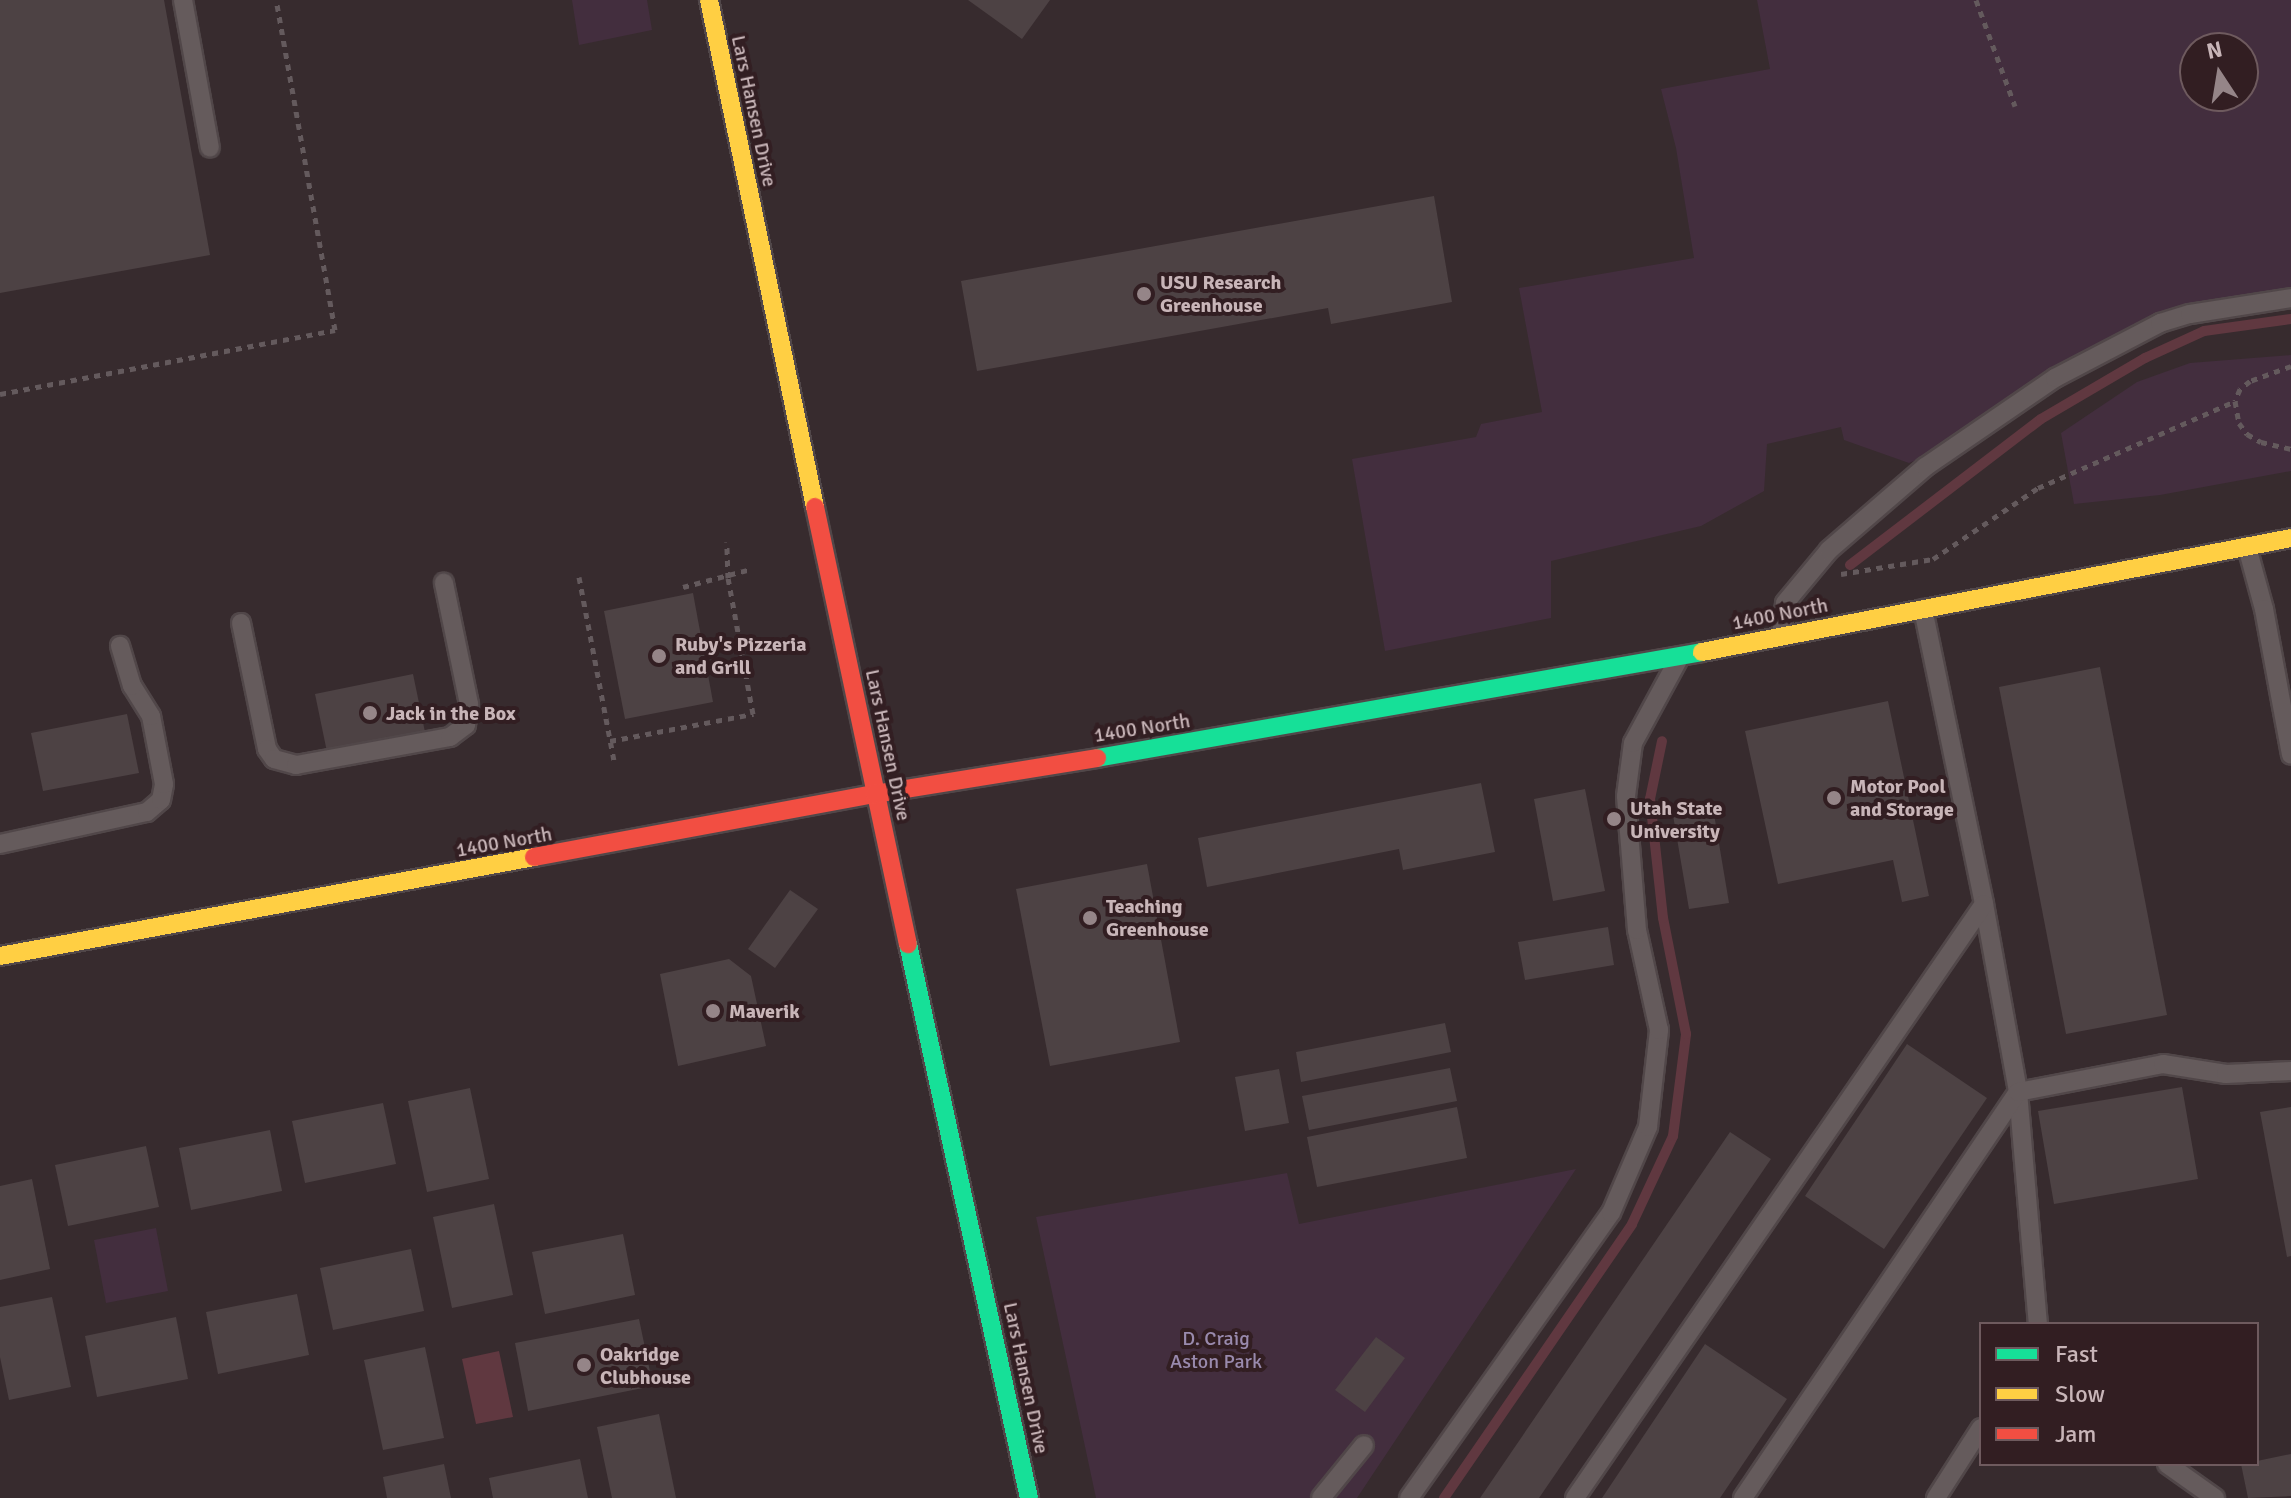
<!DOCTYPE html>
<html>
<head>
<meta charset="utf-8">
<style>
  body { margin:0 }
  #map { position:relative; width:2291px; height:1498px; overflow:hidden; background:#372b2e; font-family:Signika,sans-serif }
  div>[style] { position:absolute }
  .green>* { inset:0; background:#432e3e }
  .water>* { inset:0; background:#603840 }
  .stream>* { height:10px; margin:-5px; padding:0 5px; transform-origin:5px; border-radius:5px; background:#603840 }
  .building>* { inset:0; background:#4d4244 }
  .path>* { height:5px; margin-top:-2.5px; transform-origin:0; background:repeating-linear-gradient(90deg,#645a5d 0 6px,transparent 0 12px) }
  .roads { filter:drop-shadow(2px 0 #514749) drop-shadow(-2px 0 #514749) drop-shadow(0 2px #514749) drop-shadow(0 -2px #514749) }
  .lane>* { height:18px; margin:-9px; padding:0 9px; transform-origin:9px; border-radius:9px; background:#655b5c }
  .fast>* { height:18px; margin:-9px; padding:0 9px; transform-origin:9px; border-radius:9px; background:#16e098 }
  .slow>* { height:18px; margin:-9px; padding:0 9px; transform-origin:9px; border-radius:9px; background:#ffcf43 }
  .jam>* { height:18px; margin:-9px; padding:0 9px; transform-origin:9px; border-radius:9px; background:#f24e42 }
  .dots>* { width:22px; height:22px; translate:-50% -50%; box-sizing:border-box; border:4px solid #321e22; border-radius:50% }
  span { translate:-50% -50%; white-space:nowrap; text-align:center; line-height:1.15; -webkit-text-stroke:8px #321e22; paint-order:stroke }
  .street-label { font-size:20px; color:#c8b5b8 }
  .poi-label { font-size:20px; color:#c8b5b8; font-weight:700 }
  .left { translate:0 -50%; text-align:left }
  .park-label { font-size:20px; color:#998aad }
  .legend { position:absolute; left:1979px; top:1322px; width:280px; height:144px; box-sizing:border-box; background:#321e22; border:2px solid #6e5a5e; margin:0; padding:10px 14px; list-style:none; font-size:24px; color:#c8b5b8 }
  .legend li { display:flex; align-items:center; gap:16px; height:40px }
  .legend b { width:40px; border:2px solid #6e5a5e }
  .north { position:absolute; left:2179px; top:32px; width:80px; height:80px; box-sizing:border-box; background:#321e22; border:2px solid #6e5a5e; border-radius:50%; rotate:348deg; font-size:22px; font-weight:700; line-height:32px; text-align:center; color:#c8b5b8 }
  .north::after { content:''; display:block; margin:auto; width:28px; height:36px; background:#958588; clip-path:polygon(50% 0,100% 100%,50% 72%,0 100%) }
</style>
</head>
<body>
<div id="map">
  <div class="green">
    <i style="clip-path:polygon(572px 0,647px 0,652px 30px,579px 45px)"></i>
    <i style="clip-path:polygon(evenodd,1757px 0,2291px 0,2291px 288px,2225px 298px,2161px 315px,2091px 347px,2020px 389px,1926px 456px,1909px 463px,1844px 440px,1841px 427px,1767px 444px,1764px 491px,1701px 526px,1551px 561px,1551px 618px,1385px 651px,1352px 459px,1476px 437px,1481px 424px,1542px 412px,1519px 288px,1694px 258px,1676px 148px,1661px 89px,1770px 69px,1757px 0,2195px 48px,2243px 48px,2243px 96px,2195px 96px,2195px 48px)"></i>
    <i style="clip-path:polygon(2291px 355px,2291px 471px,2160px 495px,2074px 504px,2061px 433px,2137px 382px,2190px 363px)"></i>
    <i style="clip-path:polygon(1576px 1169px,1357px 1498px,1096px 1498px,1036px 1217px,1287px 1173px,1299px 1224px)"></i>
    <i style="clip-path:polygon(156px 1228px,168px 1291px,106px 1303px,94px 1240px)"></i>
  </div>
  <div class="water">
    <i style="clip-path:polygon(499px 1351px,513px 1417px,476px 1424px,462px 1359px)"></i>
  </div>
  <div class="stream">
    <i style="left:1850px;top:565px;width:240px;rotate:-37.4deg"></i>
    <i style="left:2041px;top:419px;width:121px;rotate:-30.4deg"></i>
    <i style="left:2145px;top:358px;width:65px;rotate:-24.6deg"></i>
    <i style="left:2204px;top:331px;width:88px;rotate:-7.9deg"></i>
    <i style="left:1444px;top:1498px;width:332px;rotate:-55.5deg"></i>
    <i style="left:1632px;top:1224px;width:97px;rotate:-65deg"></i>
    <i style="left:1673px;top:1136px;width:103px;rotate:-82.7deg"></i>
    <i style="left:1686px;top:1034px;width:118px;rotate:-101.2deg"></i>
    <i style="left:1663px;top:918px;width:120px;rotate:-96.2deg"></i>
    <i style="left:1650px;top:799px;width:59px;rotate:-78.3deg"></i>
  </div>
  <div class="building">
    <i style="clip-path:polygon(0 0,164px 0,210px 255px,0 293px)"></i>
    <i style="clip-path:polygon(968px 0,1050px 0,1022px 39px)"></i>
    <i style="clip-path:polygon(1434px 196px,1452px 302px,1331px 324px,1328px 308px,977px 371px,961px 281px)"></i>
    <i style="clip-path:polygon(693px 593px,713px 702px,625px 719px,604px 611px)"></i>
    <i style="clip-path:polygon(2100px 667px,2167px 1015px,2066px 1034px,1999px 687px)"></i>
    <i style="clip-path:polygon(413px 674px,425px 732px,327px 752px,315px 694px)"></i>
    <i style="clip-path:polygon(1888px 701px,1929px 896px,1902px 902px,1893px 860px,1778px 884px,1745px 731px)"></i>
    <i style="clip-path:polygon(127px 714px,139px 773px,43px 791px,31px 733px)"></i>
    <i style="clip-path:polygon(1481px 783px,1495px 852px,1403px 870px,1399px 849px,1207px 887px,1198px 838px)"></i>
    <i style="clip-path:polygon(1585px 789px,1605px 891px,1553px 901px,1534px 799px)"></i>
    <i style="clip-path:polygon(1713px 808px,1729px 903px,1689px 909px,1673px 815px)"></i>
    <i style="clip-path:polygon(1147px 864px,1180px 1042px,1050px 1066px,1016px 889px)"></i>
    <i style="clip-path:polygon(790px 890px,818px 909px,775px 968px,748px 949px)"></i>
    <i style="clip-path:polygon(1608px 927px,1614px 965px,1525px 980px,1518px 942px)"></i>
    <i style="clip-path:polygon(729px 959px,751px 976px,766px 1046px,678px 1066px,660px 974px)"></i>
    <i style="clip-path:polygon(1445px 1023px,1451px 1052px,1301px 1082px,1296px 1052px)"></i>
    <i style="clip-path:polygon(1907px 1044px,1987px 1098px,1884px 1249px,1805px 1196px)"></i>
    <i style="clip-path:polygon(1450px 1068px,1457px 1101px,1309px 1130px,1302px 1096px)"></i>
    <i style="clip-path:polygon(1279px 1069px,1289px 1123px,1245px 1131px,1235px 1077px)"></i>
    <i style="clip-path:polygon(2182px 1087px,2198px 1179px,2054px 1204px,2038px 1111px)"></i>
    <i style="clip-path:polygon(470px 1088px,489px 1179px,427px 1192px,408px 1101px)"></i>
    <i style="clip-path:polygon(383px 1103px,396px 1164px,305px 1183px,292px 1121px)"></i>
    <i style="clip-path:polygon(1457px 1107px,1467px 1158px,1317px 1187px,1307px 1137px)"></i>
    <i style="clip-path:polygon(2291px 1107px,2291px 1256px,2287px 1257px,2260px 1112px)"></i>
    <i style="clip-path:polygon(270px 1130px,282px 1191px,191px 1210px,179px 1148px)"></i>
    <i style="clip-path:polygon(1730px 1132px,1771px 1159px,1539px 1498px,1480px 1498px)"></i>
    <i style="clip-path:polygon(146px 1146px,159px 1207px,68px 1226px,55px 1165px)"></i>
    <i style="clip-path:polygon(32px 1179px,50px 1269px,0 1280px,0 1186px)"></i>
    <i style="clip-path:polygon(494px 1204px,513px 1295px,452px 1308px,433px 1217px)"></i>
    <i style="clip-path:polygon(623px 1234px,635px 1295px,545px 1314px,532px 1252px)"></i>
    <i style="clip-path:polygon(411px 1249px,424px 1311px,333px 1330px,320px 1268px)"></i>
    <i style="clip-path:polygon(297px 1294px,309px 1355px,218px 1374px,206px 1312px)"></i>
    <i style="clip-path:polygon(52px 1297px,71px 1387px,9px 1400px,0 1357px,0 1307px)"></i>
    <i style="clip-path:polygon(176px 1317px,188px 1379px,97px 1397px,85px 1336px)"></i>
    <i style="clip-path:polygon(639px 1319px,653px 1386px,528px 1411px,515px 1343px)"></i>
    <i style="clip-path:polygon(1376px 1337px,1405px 1358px,1365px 1412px,1335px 1390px)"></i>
    <i style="clip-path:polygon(1705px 1344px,1787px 1399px,1720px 1498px,1602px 1498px)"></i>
    <i style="clip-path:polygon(425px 1347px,444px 1438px,383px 1450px,364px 1360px)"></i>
    <i style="clip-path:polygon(659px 1414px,676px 1498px,612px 1498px,597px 1427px)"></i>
    <i style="clip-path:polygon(2291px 1454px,2291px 1496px,2248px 1498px,2241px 1464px,2257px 1464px,2257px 1461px)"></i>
    <i style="clip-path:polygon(580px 1459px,588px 1498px,493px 1498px,489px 1478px)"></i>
    <i style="clip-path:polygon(444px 1464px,451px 1498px,387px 1498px,383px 1477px)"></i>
  </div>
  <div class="path">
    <i style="left:1976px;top:0;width:113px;rotate:69.8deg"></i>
    <i style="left:2291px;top:366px;width:44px;rotate:159.9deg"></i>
    <i style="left:2250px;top:381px;width:13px;rotate:141deg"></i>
    <i style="left:2240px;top:389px;width:13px;rotate:113deg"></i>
    <i style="left:2235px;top:401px;width:22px;rotate:80deg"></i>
    <i style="left:2239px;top:423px;width:14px;rotate:54deg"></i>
    <i style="left:2247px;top:434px;width:16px;rotate:30deg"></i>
    <i style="left:2261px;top:442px;width:31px;rotate:13deg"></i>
    <i style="left:0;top:394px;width:341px;rotate:-10.8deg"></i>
    <i style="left:335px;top:330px;width:335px;rotate:-100.1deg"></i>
    <i style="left:1841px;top:574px;width:93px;rotate:-9.3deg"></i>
    <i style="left:1933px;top:559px;width:127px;rotate:-34.1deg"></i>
    <i style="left:2038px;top:488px;width:215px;rotate:-23.8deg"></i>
    <i style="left:579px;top:577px;width:186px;rotate:79.2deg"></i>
    <i style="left:683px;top:587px;width:70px;rotate:-14.8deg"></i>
    <i style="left:610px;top:741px;width:146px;rotate:-10.7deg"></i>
    <i style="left:753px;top:714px;width:138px;rotate:-100.4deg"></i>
    <i style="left:728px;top:578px;width:36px;rotate:-92deg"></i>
  </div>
  <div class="roads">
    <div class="lane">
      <i style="left:183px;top:0;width:150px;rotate:79.7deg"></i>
      <i style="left:2247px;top:547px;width:64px;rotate:74.7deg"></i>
      <i style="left:2264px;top:609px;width:148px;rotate:79.5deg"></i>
      <i style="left:1923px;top:609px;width:301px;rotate:78.3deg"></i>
      <i style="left:1984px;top:904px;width:191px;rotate:79.7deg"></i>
      <i style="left:2018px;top:1092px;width:233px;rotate:85.1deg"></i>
      <i style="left:241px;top:623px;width:129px;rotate:78.3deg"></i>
      <i style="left:267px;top:749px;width:12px;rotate:55deg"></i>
      <i style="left:274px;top:759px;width:23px;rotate:15deg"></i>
      <i style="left:296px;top:765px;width:157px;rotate:-10.3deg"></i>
      <i style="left:450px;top:737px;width:20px;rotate:-37deg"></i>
      <i style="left:466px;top:725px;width:21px;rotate:-82deg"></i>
      <i style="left:469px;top:704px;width:124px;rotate:-101.7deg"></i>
      <i style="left:1781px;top:636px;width:33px;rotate:-83deg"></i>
      <i style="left:1785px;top:603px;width:69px;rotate:-50.3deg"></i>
      <i style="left:1829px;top:550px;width:127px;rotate:-40.8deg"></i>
      <i style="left:1925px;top:467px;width:158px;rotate:-34.4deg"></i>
      <i style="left:2055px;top:378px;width:119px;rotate:-27.6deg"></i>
      <i style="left:2160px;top:323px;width:31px;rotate:-17deg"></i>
      <i style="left:2190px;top:314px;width:102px;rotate:-9deg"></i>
      <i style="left:0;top:844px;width:150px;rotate:-12.3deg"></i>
      <i style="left:147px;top:812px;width:18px;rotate:-41deg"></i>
      <i style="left:161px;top:800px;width:16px;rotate:-79deg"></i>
      <i style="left:164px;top:784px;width:69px;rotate:-100.8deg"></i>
      <i style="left:151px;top:716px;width:36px;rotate:-122deg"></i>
      <i style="left:132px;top:686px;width:42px;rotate:-106.7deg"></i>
      <i style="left:2167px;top:1464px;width:59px;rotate:35.3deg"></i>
      <i style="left:1321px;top:1498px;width:68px;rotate:-50.9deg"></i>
      <i style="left:1409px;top:1498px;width:349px;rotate:-54.7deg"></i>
      <i style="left:1611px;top:1213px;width:94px;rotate:-66.7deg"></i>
      <i style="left:1648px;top:1127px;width:98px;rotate:-83.5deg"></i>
      <i style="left:1659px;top:1030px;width:102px;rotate:-102.4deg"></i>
      <i style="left:1637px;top:930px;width:134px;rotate:-94.7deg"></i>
      <i style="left:1626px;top:796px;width:53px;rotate:-82.5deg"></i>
      <i style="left:1633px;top:743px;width:94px;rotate:-61.5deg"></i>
      <i style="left:1575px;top:1498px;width:721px;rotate:-55.45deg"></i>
      <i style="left:1743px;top:1498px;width:490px;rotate:-55.9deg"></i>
      <i style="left:2018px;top:1092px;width:148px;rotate:-10.9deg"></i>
      <i style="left:2163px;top:1064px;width:64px;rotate:9deg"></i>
      <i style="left:2226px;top:1074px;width:65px;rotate:-2.6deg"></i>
      <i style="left:1936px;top:1498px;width:83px;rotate:-57.3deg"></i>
    </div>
    <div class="fast">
      <i style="left:1097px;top:758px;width:614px;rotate:-9.94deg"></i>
      <i style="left:908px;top:944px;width:567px;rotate:77.68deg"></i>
    </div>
    <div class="slow">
      <i style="left:709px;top:0;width:518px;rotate:78.19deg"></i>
      <i style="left:1702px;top:652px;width:600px;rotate:-10.95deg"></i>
      <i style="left:0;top:956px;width:543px;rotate:-10.5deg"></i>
    </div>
    <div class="jam">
      <i style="left:815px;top:507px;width:447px;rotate:78deg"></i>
      <i style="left:534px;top:857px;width:347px;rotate:-10.5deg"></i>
      <i style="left:875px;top:794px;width:225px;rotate:-9.2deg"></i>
    </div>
  </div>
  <div class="dots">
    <i style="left:1144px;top:294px;background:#958588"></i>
    <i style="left:659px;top:656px;background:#958588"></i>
    <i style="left:370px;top:713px;background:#958588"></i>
    <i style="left:1834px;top:798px;background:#958588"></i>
    <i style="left:1614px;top:819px;background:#958588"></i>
    <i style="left:1090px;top:918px;background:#958588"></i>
    <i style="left:713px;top:1011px;background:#958588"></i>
    <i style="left:584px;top:1365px;background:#958588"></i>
  </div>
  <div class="street-label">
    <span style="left:754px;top:111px;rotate:78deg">Lars Hansen Drive</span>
    <span style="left:1780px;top:614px;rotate:-11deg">1400 North</span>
    <span style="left:1142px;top:728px;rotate:-9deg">1400 North</span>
    <span style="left:888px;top:745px;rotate:78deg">Lars Hansen Drive</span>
    <span style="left:504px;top:842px;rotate:-10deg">1400 North</span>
    <span style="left:1026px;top:1378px;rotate:78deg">Lars Hansen Drive</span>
  </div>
  <div class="poi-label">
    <span class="left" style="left:1160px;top:294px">USU Research<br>Greenhouse</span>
    <span class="left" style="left:675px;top:656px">Ruby's Pizzeria<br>and Grill</span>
    <span class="left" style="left:386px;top:713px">Jack in the Box</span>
    <span class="left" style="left:1850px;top:798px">Motor Pool<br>and Storage</span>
    <span class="left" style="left:1630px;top:820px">Utah State<br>University</span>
    <span class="left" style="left:1106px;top:918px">Teaching<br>Greenhouse</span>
    <span class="left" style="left:729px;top:1011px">Maverik</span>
    <span class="left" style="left:600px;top:1366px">Oakridge<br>Clubhouse</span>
  </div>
  <div class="park-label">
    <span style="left:1216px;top:1350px">D. Craig<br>Aston Park</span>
  </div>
  <ul class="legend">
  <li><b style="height:10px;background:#16e098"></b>Fast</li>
  <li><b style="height:10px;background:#ffcf43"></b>Slow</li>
  <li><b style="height:10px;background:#f24e42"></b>Jam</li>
  </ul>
  <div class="north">N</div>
</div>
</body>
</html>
